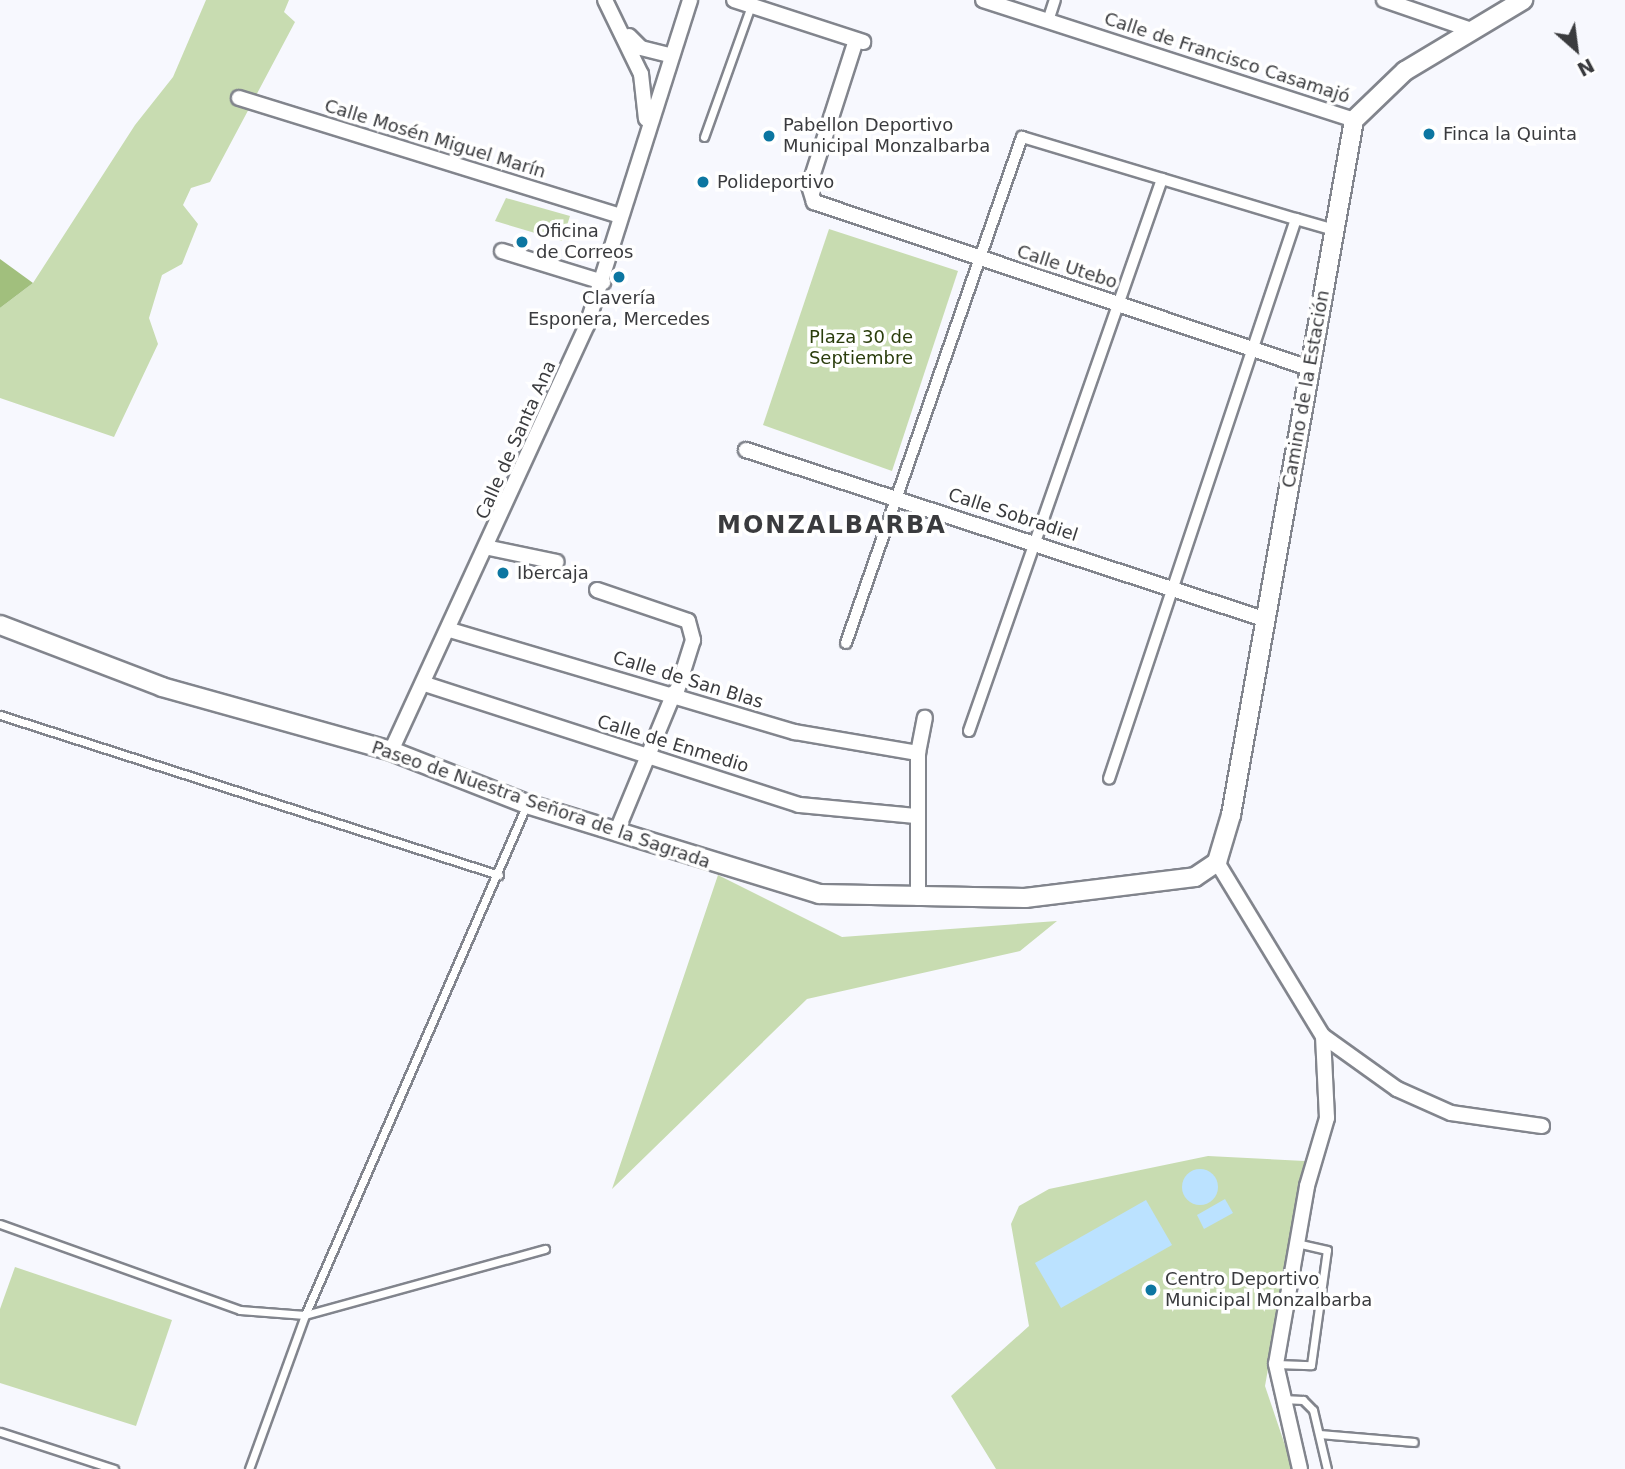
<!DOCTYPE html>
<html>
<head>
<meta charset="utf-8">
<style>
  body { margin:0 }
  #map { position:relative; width:1625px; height:1469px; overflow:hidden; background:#f7f8fe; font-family:"DejaVu Sans",sans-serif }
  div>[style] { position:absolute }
  .green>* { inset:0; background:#c8dcb1 }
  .forest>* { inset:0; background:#a1bf7d }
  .water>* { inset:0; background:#bbe2ff }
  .round { border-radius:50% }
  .roads { filter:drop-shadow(2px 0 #82858d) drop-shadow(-2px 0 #82858d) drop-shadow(0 2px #82858d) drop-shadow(0 -2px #82858d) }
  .service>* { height:7px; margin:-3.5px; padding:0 3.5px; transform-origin:3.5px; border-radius:3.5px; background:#fff }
  .pedestrian>* { height:10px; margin:-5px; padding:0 5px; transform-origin:5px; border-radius:5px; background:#fff }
  .minor>* { height:14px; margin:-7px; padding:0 7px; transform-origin:7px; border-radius:7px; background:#fff }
  .tertiary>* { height:18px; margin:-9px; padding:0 9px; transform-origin:9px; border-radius:9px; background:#fff }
  .dots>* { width:19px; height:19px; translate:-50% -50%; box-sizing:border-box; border:4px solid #fff; border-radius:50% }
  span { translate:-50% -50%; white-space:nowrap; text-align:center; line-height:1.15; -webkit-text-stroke:7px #fff; paint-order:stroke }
  .street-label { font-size:18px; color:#3a3b3e }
  .poi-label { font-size:18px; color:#3a3b3e }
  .left { translate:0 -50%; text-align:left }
  .park-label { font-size:18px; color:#2a3d0c }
  .district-label { font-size:24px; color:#3a3b3e; font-weight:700; letter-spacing:2px }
  .north { position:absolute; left:1541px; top:14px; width:70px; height:70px; -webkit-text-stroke:5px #fff; paint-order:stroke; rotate:152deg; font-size:19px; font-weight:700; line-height:28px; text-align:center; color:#3a3b3e }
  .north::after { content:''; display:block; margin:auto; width:24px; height:32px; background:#3a3b3e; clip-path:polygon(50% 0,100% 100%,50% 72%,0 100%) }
</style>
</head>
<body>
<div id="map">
  <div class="green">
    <i style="clip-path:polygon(206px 0,289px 0,284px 12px,295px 22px,210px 182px,191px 188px,183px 205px,198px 224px,182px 264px,162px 275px,149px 318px,158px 344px,114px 437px,0 398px,0 308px,33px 283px,135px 125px,173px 77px)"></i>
    <i style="clip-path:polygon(506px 198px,570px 216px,562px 241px,495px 221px)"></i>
    <i style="clip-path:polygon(829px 229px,958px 271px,892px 471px,763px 425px)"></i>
    <i style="clip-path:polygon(718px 875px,842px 937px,1057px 921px,1020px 951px,807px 999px,612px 1189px)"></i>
    <i style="clip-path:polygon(1208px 1156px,1305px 1161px,1265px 1386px,1293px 1469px,996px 1469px,951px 1396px,1029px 1326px,1011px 1224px,1019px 1206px,1049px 1189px)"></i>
    <i style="clip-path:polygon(15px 1267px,172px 1320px,136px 1426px,0 1383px,0 1309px)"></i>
  </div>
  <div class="forest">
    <i style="clip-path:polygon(0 259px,33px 283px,0 308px)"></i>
  </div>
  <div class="water">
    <i class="round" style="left:1182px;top:1169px;width:36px;height:36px"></i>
    <i style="clip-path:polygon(1225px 1199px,1233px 1213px,1204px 1229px,1197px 1215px)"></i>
    <i style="clip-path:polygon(1146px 1200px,1172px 1245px,1061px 1308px,1035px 1263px)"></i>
  </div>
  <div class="roads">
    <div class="service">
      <i style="left:704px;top:137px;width:139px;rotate:-70.3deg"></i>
      <i style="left:0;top:715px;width:524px;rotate:17.78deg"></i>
      <i style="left:0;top:1224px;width:255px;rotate:19.7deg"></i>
      <i style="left:240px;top:1310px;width:65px;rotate:4.4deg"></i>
      <i style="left:305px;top:1315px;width:249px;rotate:-15.4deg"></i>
      <i style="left:1276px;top:1364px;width:35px;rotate:2deg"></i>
      <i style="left:1311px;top:1365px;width:116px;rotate:-82.1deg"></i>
      <i style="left:1327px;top:1250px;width:32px;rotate:-167deg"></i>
      <i style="left:1282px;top:1399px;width:21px;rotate:3deg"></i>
      <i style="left:1303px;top:1400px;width:14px;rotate:45deg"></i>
      <i style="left:1313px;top:1410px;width:61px;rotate:76.7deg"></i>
      <i style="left:0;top:1432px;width:120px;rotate:18deg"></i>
      <i style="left:1320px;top:1434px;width:94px;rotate:4.9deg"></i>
      <i style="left:249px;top:1469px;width:164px;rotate:-70deg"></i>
      <i style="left:305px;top:1315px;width:557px;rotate:-66.52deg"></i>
    </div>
    <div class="pedestrian">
      <i style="left:1048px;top:21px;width:22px;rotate:-72deg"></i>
      <i style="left:1296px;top:219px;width:40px;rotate:16deg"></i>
      <i style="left:846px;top:643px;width:536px;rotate:-70.82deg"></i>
      <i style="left:1022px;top:137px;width:286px;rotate:16.7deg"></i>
      <i style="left:1296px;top:219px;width:590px;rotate:108.47deg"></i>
      <i style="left:969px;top:731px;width:585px;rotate:-70.73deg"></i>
    </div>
    <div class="minor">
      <i style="left:605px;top:0;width:82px;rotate:64.1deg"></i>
      <i style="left:641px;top:74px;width:45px;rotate:83.7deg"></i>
      <i style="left:734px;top:0;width:136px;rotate:18deg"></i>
      <i style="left:983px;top:0;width:390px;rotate:17.9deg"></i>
      <i style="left:1384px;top:0;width:92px;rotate:19deg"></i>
      <i style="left:629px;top:36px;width:17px;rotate:45deg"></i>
      <i style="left:641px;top:48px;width:32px;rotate:14deg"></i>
      <i style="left:856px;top:40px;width:153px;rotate:107.8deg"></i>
      <i style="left:809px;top:186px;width:17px;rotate:73deg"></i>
      <i style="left:814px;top:202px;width:522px;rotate:18.54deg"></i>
      <i style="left:239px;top:98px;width:399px;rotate:17.2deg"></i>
      <i style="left:502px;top:251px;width:106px;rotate:17.1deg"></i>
      <i style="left:746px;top:450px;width:548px;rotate:18.07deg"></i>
      <i style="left:490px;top:548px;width:68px;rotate:11.8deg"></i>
      <i style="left:597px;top:590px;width:96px;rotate:18.8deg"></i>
      <i style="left:688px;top:621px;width:20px;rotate:75deg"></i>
      <i style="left:693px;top:640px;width:57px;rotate:107.5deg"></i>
      <i style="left:450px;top:630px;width:360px;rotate:16.5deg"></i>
      <i style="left:795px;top:732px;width:125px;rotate:9.7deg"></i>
      <i style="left:425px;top:684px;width:393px;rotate:17.9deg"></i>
      <i style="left:799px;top:805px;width:118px;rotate:5.4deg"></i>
      <i style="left:391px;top:751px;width:469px;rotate:-65.3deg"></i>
      <i style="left:587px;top:325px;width:341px;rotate:-72.4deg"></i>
      <i style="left:616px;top:833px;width:152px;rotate:-67.5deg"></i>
      <i style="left:1217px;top:862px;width:204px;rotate:58.7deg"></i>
      <i style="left:1323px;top:1036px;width:91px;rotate:35.6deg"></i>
      <i style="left:1397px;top:1089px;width:59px;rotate:24deg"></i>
      <i style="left:1451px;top:1113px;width:92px;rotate:8.1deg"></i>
      <i style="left:918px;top:898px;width:145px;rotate:-90deg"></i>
      <i style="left:918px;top:753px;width:36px;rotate:-79deg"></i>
      <i style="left:1300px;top:1469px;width:108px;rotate:-102.9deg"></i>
      <i style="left:1276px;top:1364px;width:181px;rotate:-80.1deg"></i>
      <i style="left:1307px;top:1186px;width:71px;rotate:-73.6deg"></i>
      <i style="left:1327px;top:1118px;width:82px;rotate:-92.8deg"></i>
    </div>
    <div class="tertiary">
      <i style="left:0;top:625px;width:173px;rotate:20.9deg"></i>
      <i style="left:162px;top:687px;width:238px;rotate:15.6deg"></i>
      <i style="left:391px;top:751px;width:146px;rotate:21.3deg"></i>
      <i style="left:527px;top:804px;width:306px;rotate:17.1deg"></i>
      <i style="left:819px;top:894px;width:206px;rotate:1.1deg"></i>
      <i style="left:1025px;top:898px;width:171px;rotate:-7deg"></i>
      <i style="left:1195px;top:877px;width:27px;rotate:-34deg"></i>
      <i style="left:1217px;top:862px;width:49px;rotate:-73.4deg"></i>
      <i style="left:1231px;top:815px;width:706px;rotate:-79.96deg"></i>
      <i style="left:1354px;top:120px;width:71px;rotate:-43.9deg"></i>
      <i style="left:1405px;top:71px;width:138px;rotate:-31deg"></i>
    </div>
  </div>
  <div class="dots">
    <i style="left:1429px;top:134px;background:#0c76a1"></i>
    <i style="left:769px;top:136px;background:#0c76a1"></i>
    <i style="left:703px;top:182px;background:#0c76a1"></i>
    <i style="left:522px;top:242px;background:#0c76a1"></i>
    <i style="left:619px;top:277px;background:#0c76a1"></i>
    <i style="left:503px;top:573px;background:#0c76a1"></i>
    <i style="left:1151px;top:1290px;background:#0c76a1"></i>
  </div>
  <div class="street-label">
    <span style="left:1227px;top:58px;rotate:18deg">Calle de Francisco Casamajó</span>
    <span style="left:435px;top:139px;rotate:17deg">Calle Mosén Miguel Marín</span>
    <span style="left:1067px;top:267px;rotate:18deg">Calle Utebo</span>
    <span style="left:1306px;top:389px;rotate:-80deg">Camino de la Estación</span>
    <span style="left:516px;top:440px;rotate:-66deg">Calle de Santa Ana</span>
    <span style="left:1013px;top:515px;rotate:18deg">Calle Sobradiel</span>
    <span style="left:688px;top:680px;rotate:17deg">Calle de San Blas</span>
    <span style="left:673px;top:744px;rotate:17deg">Calle de Enmedio</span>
    <span style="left:541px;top:805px;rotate:19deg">Paseo de Nuestra Señora de la Sagrada</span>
  </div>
  <div class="poi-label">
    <span class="left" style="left:783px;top:136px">Pabellon Deportivo<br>Municipal Monzalbarba</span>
    <span class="left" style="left:1443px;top:134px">Finca la Quinta</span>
    <span class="left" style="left:717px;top:182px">Polideportivo</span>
    <span class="left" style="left:536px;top:242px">Oficina<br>de Correos</span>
    <span style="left:619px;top:309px">Clavería<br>Esponera, Mercedes</span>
    <span class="left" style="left:517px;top:573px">Ibercaja</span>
    <span class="left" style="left:1165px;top:1290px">Centro Deportivo<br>Municipal Monzalbarba</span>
  </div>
  <div class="park-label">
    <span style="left:861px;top:348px">Plaza 30 de<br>Septiembre</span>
  </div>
  <div class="district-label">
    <span style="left:832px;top:526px">MONZALBARBA</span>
  </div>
  <div class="north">N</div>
</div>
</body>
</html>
